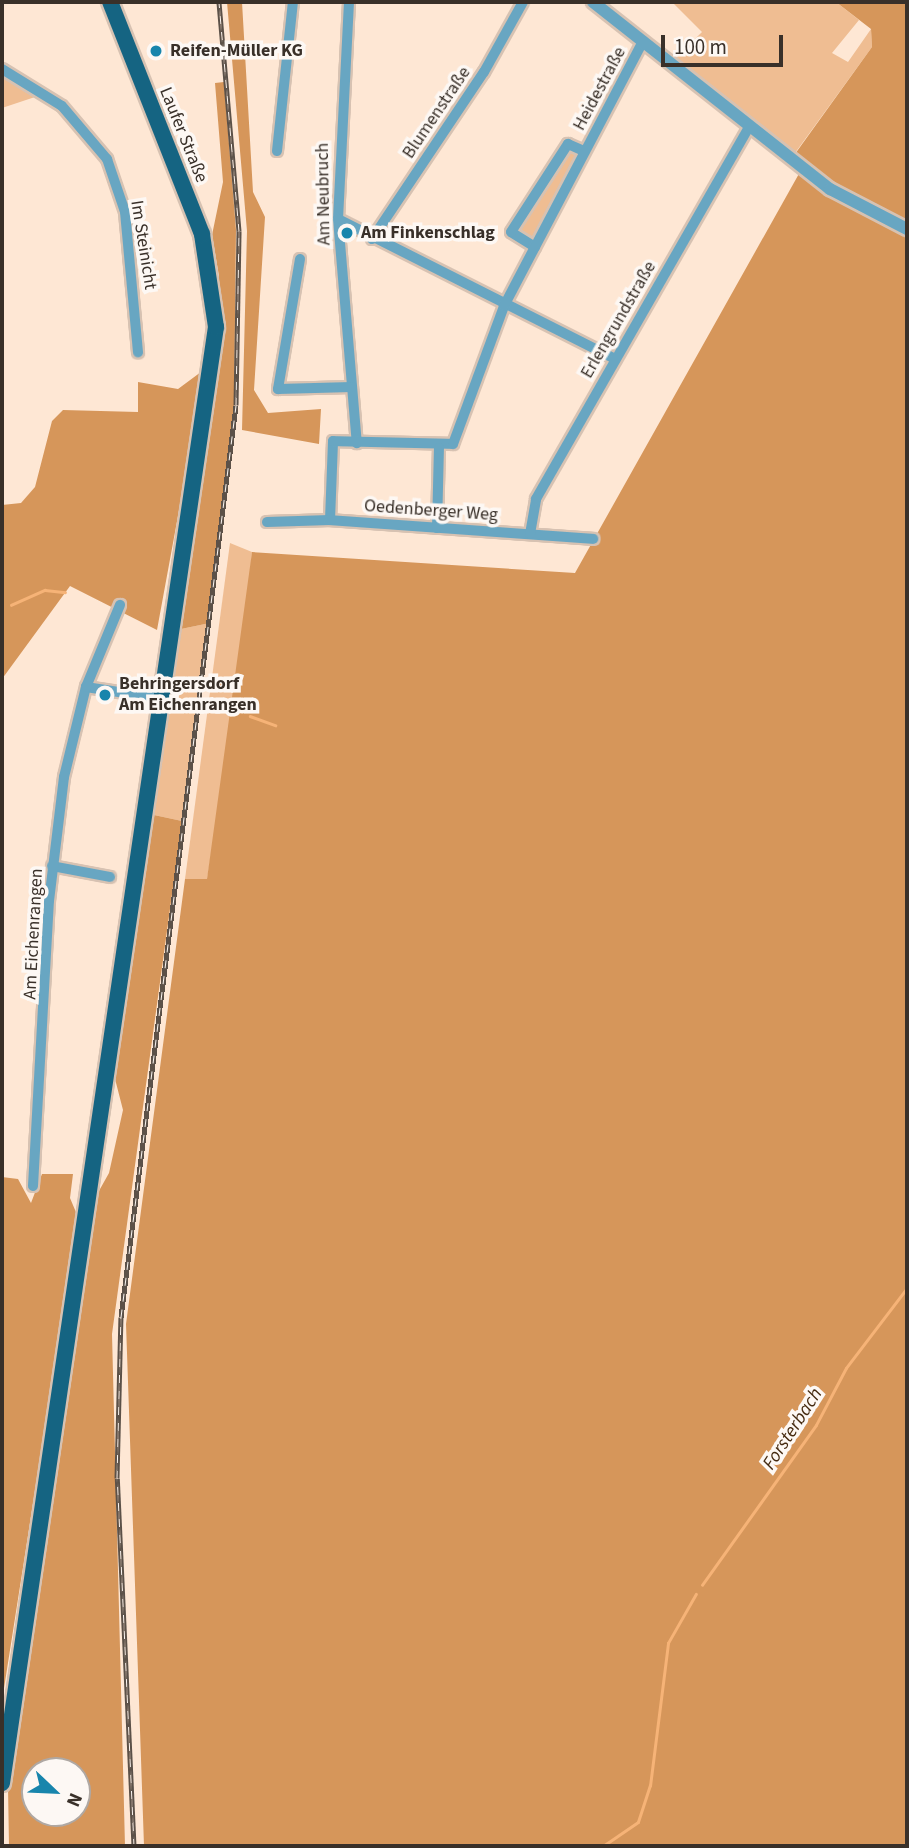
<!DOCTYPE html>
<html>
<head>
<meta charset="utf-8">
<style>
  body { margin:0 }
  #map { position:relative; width:909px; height:1848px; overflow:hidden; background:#fee7d4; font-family:"Source Sans 3",sans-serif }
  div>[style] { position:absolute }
  .green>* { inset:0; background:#efbd92 }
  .forest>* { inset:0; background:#d6965a }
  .stream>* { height:2.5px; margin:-1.25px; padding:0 1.25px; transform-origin:1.25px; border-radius:1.25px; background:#f6b377 }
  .roads { filter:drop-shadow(2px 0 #d7c2b2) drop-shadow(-2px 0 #d7c2b2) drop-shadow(0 2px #d7c2b2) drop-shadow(0 -2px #d7c2b2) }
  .minor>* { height:10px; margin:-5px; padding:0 5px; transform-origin:5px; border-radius:5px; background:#68a6c2 }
  .tertiary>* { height:12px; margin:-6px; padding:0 6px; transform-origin:6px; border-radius:6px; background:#68a6c2 }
  .primary>* { height:16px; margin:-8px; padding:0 8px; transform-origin:8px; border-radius:8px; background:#156482 }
  .rail>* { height:5px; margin-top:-2.5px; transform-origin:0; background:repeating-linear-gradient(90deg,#fdf8f4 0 8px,#5c5148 0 16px); box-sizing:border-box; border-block:2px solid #5c5148 }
  .dots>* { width:19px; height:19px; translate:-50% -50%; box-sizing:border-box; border:4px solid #fdf8f4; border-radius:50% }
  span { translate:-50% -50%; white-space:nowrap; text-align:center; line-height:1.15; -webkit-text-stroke:7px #fdf8f4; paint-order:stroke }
  .poi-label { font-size:18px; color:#393029; font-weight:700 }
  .left { translate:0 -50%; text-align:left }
  .street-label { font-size:18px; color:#393029 }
  .water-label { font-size:19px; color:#452a10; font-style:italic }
  .frame { position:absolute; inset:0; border:4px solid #393029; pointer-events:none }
  .north { position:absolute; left:21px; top:1757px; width:70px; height:70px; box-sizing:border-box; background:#fdf8f4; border:2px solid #afa8a3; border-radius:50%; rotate:113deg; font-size:19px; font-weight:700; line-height:28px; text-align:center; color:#393029 }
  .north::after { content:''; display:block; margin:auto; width:24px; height:32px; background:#1885ac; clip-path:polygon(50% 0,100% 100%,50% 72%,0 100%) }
  .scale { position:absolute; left:661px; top:35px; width:122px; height:32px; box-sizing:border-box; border:4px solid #393029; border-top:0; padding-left:9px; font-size:21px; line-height:24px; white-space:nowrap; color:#393029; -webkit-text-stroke:5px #fdf8f4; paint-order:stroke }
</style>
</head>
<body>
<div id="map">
  <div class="green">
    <i style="clip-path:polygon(672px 2px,836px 2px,859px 20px,832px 53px,848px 62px,871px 29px,872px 47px,795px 153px,676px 58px,702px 32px)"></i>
    <i style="clip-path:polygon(2px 77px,35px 97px,2px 108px)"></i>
    <i style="clip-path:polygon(567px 149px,579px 155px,532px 242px,516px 231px)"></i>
    <i style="clip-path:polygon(230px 543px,252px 552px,244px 643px,207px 880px,185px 879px)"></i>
    <i style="clip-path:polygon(210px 623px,182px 821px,154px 815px,181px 629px)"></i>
  </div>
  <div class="forest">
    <i style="clip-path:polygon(227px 2px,242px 2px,253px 192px,265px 217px,254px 390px,268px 413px,321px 409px,319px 444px,242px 430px,247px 231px)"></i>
    <i style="clip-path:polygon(836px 2px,907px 2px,907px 1846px,144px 1846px,126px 1324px,185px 879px,207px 879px,252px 552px,575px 573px,805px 163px,795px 154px,872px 47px,871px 29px)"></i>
    <i style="clip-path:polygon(224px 82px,236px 230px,234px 405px,210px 623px,181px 629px,218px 377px,219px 276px,212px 235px,223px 182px,215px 83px)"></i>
    <i style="clip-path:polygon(205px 369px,157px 630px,70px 586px,2px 679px,2px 505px,21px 503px,35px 487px,52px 421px,63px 410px,138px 412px,138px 382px,178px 389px)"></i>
    <i style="clip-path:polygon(evenodd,154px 815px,182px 821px,112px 1334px,125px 1846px,9px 1846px,8px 1787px,95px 1198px,109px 1173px,123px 1110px,114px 1075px,154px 815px,35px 1771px,77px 1771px,77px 1813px,35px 1813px,35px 1771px)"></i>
    <i style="clip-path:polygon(42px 1174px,73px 1174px,70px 1198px,78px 1217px,2px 1701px,2px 1177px,18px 1179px,31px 1203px)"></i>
  </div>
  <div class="stream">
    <i style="left:11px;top:605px;width:37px;rotate:-24deg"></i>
    <i style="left:45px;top:590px;width:20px;rotate:6deg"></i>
    <i style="left:230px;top:715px;width:9px;rotate:-41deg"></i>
    <i style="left:250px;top:716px;width:27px;rotate:20deg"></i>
    <i style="left:702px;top:1585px;width:196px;rotate:-54.5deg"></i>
    <i style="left:816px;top:1425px;width:64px;rotate:-62.2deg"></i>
    <i style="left:846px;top:1368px;width:101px;rotate:-52.7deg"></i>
    <i style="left:603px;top:1846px;width:42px;rotate:-34.4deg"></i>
    <i style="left:638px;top:1822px;width:38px;rotate:-72deg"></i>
    <i style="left:650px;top:1786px;width:144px;rotate:-82.8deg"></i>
    <i style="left:668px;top:1643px;width:56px;rotate:-60.3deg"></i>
  </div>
  <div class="roads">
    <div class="minor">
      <i style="left:349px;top:2px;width:217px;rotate:92.9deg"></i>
      <i style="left:338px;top:219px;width:225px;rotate:85.2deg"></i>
      <i style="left:2px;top:69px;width:70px;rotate:31.7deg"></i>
      <i style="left:62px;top:106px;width:70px;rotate:49.7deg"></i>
      <i style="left:107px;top:159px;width:56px;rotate:71.2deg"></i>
      <i style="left:125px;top:212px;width:141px;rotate:84.7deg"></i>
      <i style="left:277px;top:151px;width:150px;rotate:-83.9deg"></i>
      <i style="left:338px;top:219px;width:310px;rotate:26.8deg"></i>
      <i style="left:372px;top:239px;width:201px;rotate:-56.2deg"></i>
      <i style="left:484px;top:72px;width:80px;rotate:-60.9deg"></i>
      <i style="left:535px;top:247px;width:28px;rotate:-148deg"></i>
      <i style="left:511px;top:232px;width:105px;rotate:-57.1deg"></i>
      <i style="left:568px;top:144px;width:17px;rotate:24deg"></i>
      <i style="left:300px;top:259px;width:132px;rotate:99.6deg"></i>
      <i style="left:278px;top:389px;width:74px;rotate:-1.5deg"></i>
      <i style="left:330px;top:520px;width:79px;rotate:-87.8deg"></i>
      <i style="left:333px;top:441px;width:120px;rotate:1.4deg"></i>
      <i style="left:453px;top:444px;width:147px;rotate:-69.7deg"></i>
      <i style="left:504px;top:306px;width:299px;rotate:-62.3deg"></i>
      <i style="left:267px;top:522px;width:63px;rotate:-1.8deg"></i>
      <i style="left:330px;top:520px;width:264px;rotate:4.1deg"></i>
      <i style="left:437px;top:528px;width:80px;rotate:-88.6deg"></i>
      <i style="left:530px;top:534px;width:36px;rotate:-80deg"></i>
      <i style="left:536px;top:499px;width:429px;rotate:-60.2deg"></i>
      <i style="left:86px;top:687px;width:79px;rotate:8.7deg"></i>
      <i style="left:52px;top:866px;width:59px;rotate:10.7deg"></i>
      <i style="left:33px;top:1186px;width:285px;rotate:-86.8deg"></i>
      <i style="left:49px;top:901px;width:125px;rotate:-83.1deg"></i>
      <i style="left:64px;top:777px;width:93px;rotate:-76.3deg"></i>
      <i style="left:86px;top:687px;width:89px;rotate:-67.5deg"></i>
    </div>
    <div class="tertiary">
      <i style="left:593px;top:2px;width:302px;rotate:38.3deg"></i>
      <i style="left:830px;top:189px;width:87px;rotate:27.5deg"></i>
    </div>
    <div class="primary">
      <i style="left:2px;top:1783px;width:1472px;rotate:-81.64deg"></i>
      <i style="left:216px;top:327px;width:94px;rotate:-98.6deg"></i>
      <i style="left:202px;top:234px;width:250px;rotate:-111.6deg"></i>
    </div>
  </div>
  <div class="rail">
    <i style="left:134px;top:1846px;width:368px;rotate:-92.6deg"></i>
    <i style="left:117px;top:1478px;width:161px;rotate:-88.6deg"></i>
    <i style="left:121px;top:1317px;width:919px;rotate:-82.81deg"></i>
    <i style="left:236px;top:405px;width:174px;rotate:-89deg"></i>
    <i style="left:239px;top:231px;width:230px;rotate:-95deg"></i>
  </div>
  <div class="dots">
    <i style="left:156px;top:51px;background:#1885ac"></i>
    <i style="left:347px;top:233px;background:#1885ac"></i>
    <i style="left:105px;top:695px;background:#1885ac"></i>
  </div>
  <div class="poi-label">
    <span class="left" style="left:170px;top:51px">Reifen-Müller KG</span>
    <span class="left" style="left:361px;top:233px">Am Finkenschlag</span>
    <span class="left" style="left:119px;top:695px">Behringersdorf<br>Am Eichenrangen</span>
  </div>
  <div class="street-label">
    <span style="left:600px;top:89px;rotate:-62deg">Heidestraße</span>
    <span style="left:437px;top:113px;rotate:-56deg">Blumenstraße</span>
    <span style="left:183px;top:135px;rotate:68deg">Laufer Straße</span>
    <span style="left:324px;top:194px;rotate:-91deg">Am Neubruch</span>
    <span style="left:143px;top:245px;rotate:81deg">Im Steinicht</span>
    <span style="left:619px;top:320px;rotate:-60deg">Erlengrundstraße</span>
    <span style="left:431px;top:511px;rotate:4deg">Oedenberger Weg</span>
    <span style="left:34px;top:934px;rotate:-87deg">Am Eichenrangen</span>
  </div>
  <div class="water-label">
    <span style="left:793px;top:1429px;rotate:-57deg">Forsterbach</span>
  </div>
  <div class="frame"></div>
  <div class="north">N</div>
  <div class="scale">100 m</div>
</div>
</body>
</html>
